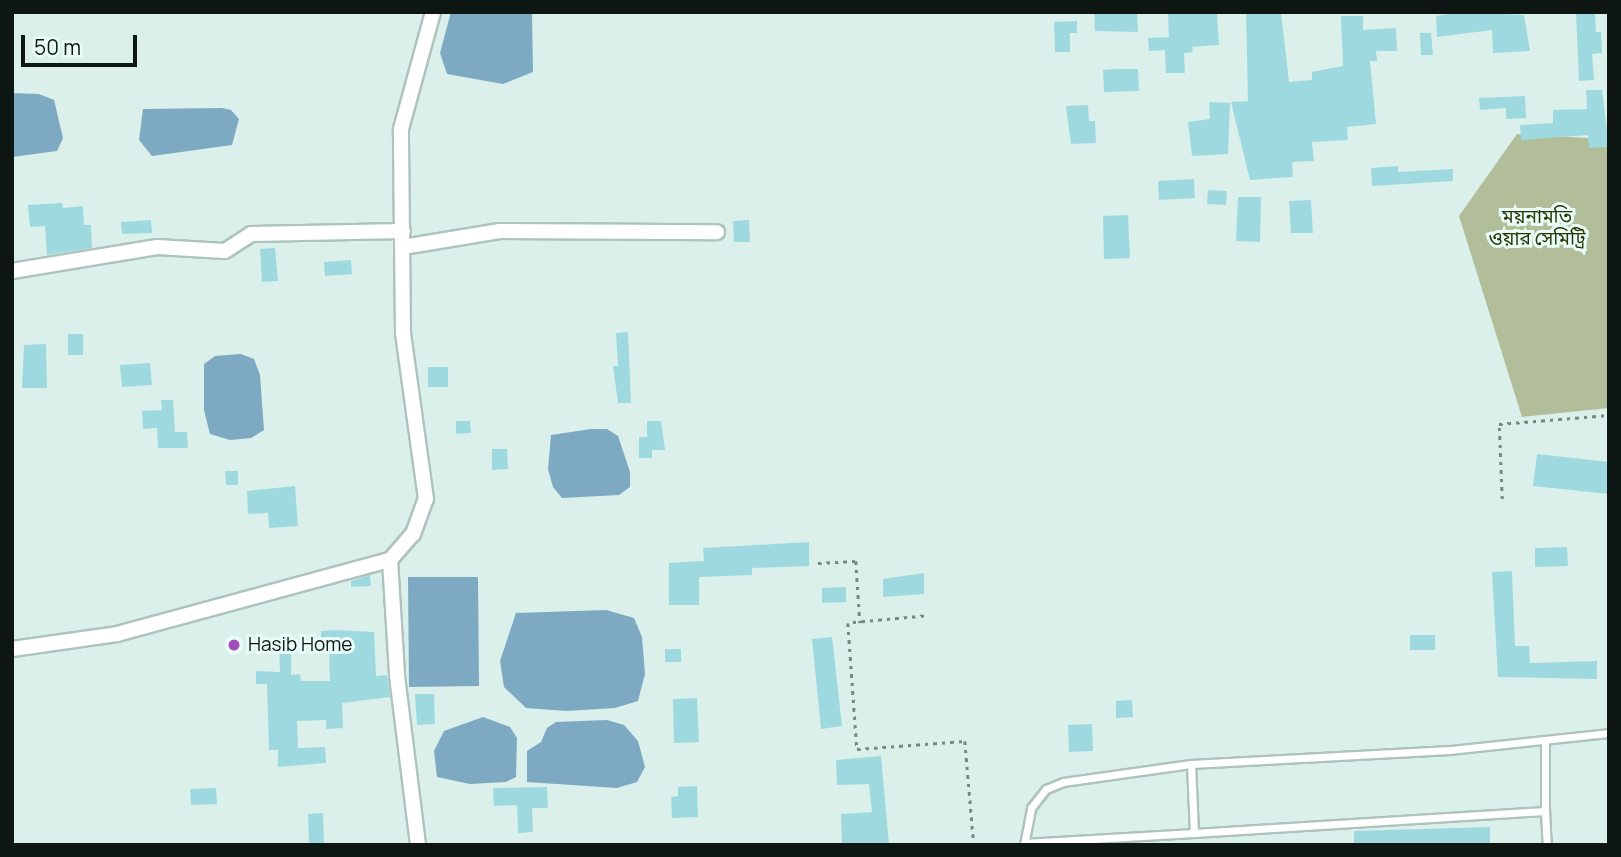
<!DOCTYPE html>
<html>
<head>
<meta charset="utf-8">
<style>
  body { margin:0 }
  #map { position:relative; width:1621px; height:857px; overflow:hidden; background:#dbf0ea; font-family:Manrope,"Noto Sans Bengali",sans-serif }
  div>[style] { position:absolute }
  .green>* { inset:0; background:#b2be9a }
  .water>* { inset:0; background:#7da9c2 }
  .building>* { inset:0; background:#9fd9e0 }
  .path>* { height:2.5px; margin-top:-1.25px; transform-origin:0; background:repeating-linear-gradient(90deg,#788783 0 3.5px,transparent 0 8.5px) }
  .roads { filter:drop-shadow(2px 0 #afc3be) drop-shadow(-2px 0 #afc3be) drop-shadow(0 2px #afc3be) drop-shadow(0 -2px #afc3be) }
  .lane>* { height:7px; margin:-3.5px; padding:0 3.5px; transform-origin:3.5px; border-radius:3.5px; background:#fff }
  .street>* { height:14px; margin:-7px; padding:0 7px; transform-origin:7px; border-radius:7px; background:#fff }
  .dots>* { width:19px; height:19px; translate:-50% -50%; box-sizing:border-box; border:4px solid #e8fdf8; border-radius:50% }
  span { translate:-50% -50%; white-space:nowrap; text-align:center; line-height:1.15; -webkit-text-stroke:6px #e8fdf8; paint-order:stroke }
  .park-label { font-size:19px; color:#293402 }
  .poi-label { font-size:19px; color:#0e1614 }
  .left { translate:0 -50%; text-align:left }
  .frame { position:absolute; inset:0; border:14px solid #0e1614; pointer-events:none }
  .scale { position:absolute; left:21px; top:35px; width:116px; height:32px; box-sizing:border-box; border:4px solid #0e1614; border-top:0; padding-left:9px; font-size:21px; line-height:24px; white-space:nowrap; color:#0e1614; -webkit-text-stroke:5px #e8fdf8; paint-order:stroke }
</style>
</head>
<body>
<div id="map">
  <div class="green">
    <i style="clip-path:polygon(1517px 134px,1609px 139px,1609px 408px,1522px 417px,1459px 216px)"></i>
  </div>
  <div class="water">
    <i style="clip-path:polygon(451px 12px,532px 12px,533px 72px,503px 84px,447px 74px,440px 53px)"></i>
    <i style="clip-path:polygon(12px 93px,39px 94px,54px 100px,63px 138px,57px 151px,12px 157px)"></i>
    <i style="clip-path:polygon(222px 108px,231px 110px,239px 119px,232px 145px,152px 156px,139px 140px,143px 109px)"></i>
    <i style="clip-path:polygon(241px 354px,254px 359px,260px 375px,264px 430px,251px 438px,230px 440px,210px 434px,204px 410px,204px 364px,215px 356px)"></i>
    <i style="clip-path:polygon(591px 429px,607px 429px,618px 436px,630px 472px,630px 487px,619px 495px,562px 498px,553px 487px,548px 469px,551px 435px)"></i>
    <i style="clip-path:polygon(408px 577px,478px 577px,479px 686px,409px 687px)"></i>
    <i style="clip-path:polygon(606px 610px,634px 618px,642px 637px,645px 674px,638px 701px,615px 708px,566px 711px,526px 708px,504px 687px,500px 661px,516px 613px)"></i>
    <i style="clip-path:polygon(483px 717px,510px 727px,517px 738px,516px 777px,506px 782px,470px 784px,437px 777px,434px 751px,444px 731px)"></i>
    <i style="clip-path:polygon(607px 720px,624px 725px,638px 741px,645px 767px,637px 782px,617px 788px,527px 782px,527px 751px,541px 742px,547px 728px,556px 722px)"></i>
  </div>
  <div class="building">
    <i style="clip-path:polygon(1094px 12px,1137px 12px,1138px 32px,1095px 31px)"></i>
    <i style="clip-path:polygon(1217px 12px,1219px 45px,1192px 47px,1193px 52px,1184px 53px,1185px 73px,1166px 73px,1165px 50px,1149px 51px,1148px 38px,1169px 37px,1168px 13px)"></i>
    <i style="clip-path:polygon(1246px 12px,1281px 12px,1289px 82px,1312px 80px,1312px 72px,1343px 66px,1341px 16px,1363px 16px,1363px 30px,1396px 28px,1397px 51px,1376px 51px,1377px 61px,1370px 61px,1376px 124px,1347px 127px,1348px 140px,1312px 142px,1314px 161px,1292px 162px,1293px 177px,1250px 180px,1231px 102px,1248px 101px)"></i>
    <i style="clip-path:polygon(1462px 12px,1524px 15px,1530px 51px,1493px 53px,1492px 30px,1437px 37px,1436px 16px)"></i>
    <i style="clip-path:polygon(1576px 12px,1595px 12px,1596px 32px,1601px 32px,1602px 53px,1592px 54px,1594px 80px,1579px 81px)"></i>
    <i style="clip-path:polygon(1077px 21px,1077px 33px,1070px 33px,1070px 52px,1055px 52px,1054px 22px)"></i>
    <i style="clip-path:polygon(1420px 33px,1431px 33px,1433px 55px,1421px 55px)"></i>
    <i style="clip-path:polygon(1115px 69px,1138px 69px,1139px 91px,1104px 92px,1103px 70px)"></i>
    <i style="clip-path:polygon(1586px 90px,1602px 90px,1609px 147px,1589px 148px,1588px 135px,1521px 140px,1520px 125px,1553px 123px,1553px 110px,1587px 109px)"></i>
    <i style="clip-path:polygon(1525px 96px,1526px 118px,1506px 119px,1506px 108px,1480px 110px,1479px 98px)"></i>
    <i style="clip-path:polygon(1209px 102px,1230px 103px,1228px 154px,1192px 156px,1188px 122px,1210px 119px)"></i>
    <i style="clip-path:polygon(1088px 105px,1089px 121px,1095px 121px,1096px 143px,1071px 144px,1066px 106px)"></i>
    <i style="clip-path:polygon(1398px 166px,1398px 172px,1453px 169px,1453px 181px,1372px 186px,1371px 168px)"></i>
    <i style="clip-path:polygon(1194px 179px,1195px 198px,1159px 200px,1158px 181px)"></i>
    <i style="clip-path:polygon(1208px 190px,1227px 191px,1226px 205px,1207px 204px)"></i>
    <i style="clip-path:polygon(1238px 197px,1261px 197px,1260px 242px,1236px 241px)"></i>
    <i style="clip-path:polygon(1311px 200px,1313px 233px,1291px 233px,1289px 201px)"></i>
    <i style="clip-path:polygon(62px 203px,63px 208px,83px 206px,84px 225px,91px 225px,92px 248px,47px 255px,45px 226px,30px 227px,28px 205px)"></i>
    <i style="clip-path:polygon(1128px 215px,1130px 258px,1104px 259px,1103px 216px)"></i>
    <i style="clip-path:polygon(151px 220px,152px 233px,122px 234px,121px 222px)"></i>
    <i style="clip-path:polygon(749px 220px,750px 242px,734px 242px,733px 221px)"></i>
    <i style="clip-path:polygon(275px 248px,278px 281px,262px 282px,260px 249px)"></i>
    <i style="clip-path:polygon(351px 260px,352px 274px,325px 276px,324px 262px)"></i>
    <i style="clip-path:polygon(628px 332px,631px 403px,618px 403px,613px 366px,618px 366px,616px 333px)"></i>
    <i style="clip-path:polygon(68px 334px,83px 334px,83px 355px,68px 355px)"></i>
    <i style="clip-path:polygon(46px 344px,47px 388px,22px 388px,24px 345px)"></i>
    <i style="clip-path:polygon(150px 363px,152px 385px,122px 387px,120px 365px)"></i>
    <i style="clip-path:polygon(428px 367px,448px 367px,448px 387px,428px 387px)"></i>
    <i style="clip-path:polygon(161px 400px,173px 400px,175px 432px,187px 432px,188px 448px,158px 448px,157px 428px,143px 429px,142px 411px,162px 410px)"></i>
    <i style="clip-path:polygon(456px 421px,470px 421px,471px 433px,456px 434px)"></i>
    <i style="clip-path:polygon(647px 421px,661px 421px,665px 450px,652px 450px,652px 458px,639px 458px,639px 437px,647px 437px)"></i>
    <i style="clip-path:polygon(492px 449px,507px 449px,508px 469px,492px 470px)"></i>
    <i style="clip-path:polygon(1537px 454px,1609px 462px,1609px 494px,1533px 486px)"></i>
    <i style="clip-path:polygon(225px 471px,238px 471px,238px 485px,226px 485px)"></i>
    <i style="clip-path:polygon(295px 486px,298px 526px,269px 528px,268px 513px,248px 514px,247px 491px)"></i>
    <i style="clip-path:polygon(809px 542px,809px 566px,752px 568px,752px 575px,699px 577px,699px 605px,669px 605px,669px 563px,704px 561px,703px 548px)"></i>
    <i style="clip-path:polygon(1567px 547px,1568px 566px,1535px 567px,1535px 548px)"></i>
    <i style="clip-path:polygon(1512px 571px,1515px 646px,1529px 646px,1530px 663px,1597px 661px,1597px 679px,1498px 677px,1492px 572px)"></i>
    <i style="clip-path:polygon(924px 573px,924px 594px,883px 597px,883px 579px)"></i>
    <i style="clip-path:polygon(370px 575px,371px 586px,351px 587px,351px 581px)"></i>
    <i style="clip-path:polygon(846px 587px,846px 602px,822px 603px,822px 588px)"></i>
    <i style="clip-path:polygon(335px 630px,374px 632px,376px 676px,387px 675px,390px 697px,342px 703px,343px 728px,326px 729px,326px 720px,297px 721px,298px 748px,325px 747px,326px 763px,278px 767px,278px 750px,269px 750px,267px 684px,256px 684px,256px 671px,280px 672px,279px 641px,291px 641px,291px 675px,300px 674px,301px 681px,330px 681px,329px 648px,321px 648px,321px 631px)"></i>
    <i style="clip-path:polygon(1410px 635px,1435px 635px,1435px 650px,1410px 650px)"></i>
    <i style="clip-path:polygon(832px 637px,842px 726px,821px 729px,812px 639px)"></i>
    <i style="clip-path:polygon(665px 649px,681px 649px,681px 662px,665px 662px)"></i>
    <i style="clip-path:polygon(415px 694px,434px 694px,435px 724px,417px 725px)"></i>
    <i style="clip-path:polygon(697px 698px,699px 742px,674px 743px,673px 699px)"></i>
    <i style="clip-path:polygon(1132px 700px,1133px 717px,1116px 718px,1116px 701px)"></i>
    <i style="clip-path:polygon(1092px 724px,1093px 751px,1069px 752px,1068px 725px)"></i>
    <i style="clip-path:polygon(881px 756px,889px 845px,842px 843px,841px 814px,872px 812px,869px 784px,837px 785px,836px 760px)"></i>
    <i style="clip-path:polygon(697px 786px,698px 817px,672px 818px,671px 797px,678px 796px,678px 787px)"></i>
    <i style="clip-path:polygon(547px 787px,548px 808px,532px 808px,533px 832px,518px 833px,517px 805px,494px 806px,493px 788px)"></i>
    <i style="clip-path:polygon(216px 788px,217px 804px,191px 805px,190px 789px)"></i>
    <i style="clip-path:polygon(323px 813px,324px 845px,309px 845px,308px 814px)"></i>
    <i style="clip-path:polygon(1490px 827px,1490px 845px,1354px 845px,1354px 831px)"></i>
  </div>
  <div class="path">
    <i style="left:1502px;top:499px;width:75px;rotate:-92.3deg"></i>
    <i style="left:1499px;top:424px;width:110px;rotate:-4.7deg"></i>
    <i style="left:818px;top:563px;width:38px;rotate:-3deg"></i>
    <i style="left:856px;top:561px;width:62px;rotate:86.3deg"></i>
    <i style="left:924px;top:616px;width:76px;rotate:174.7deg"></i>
    <i style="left:848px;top:623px;width:126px;rotate:85.9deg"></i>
    <i style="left:857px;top:749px;width:108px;rotate:-4.2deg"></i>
    <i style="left:965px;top:741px;width:104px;rotate:85.1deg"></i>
  </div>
  <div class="roads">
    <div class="lane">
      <i style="left:1191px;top:764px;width:69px;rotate:87.5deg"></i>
      <i style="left:1194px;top:833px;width:352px;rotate:-3.6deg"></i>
      <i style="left:1545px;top:811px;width:69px;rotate:-90deg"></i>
      <i style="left:1545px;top:811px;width:34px;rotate:87deg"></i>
      <i style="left:1024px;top:843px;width:170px;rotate:-3.4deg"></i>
      <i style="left:1024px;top:845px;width:38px;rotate:-79deg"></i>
      <i style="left:1031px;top:808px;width:24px;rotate:-52deg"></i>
      <i style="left:1046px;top:789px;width:18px;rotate:-22deg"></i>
      <i style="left:1063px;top:782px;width:129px;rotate:-8deg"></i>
      <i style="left:1191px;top:764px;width:259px;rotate:-3.1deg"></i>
      <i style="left:1450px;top:750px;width:160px;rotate:-6.1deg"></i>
    </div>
    <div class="street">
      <i style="left:403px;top:247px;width:98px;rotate:-9.4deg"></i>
      <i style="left:500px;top:231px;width:217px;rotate:0.3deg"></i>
      <i style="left:12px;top:271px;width:147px;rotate:-9.4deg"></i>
      <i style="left:157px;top:247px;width:68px;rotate:3.4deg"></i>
      <i style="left:225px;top:251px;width:31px;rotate:-33deg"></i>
      <i style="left:251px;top:234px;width:152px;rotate:-1.1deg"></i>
      <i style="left:390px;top:560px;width:116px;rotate:86.5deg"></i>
      <i style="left:397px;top:676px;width:170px;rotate:82.9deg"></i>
      <i style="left:12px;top:649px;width:106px;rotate:-8.1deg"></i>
      <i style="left:117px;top:634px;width:283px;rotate:-15.2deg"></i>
      <i style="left:390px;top:560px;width:35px;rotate:-49deg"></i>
      <i style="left:413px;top:534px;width:37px;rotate:-70deg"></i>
      <i style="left:426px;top:499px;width:168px;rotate:-97.9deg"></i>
      <i style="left:403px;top:333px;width:204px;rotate:-90.6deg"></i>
      <i style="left:401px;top:129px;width:121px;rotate:-74.7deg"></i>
    </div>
  </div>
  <div class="dots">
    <i style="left:234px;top:645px;background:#a24dbb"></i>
  </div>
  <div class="park-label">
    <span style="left:1537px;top:228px">ময়নামতি<br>ওয়ার সেমিট্রি</span>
  </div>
  <div class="poi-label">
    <span class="left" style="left:248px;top:645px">Hasib Home</span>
  </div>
  <div class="frame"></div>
  <div class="scale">50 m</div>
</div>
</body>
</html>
